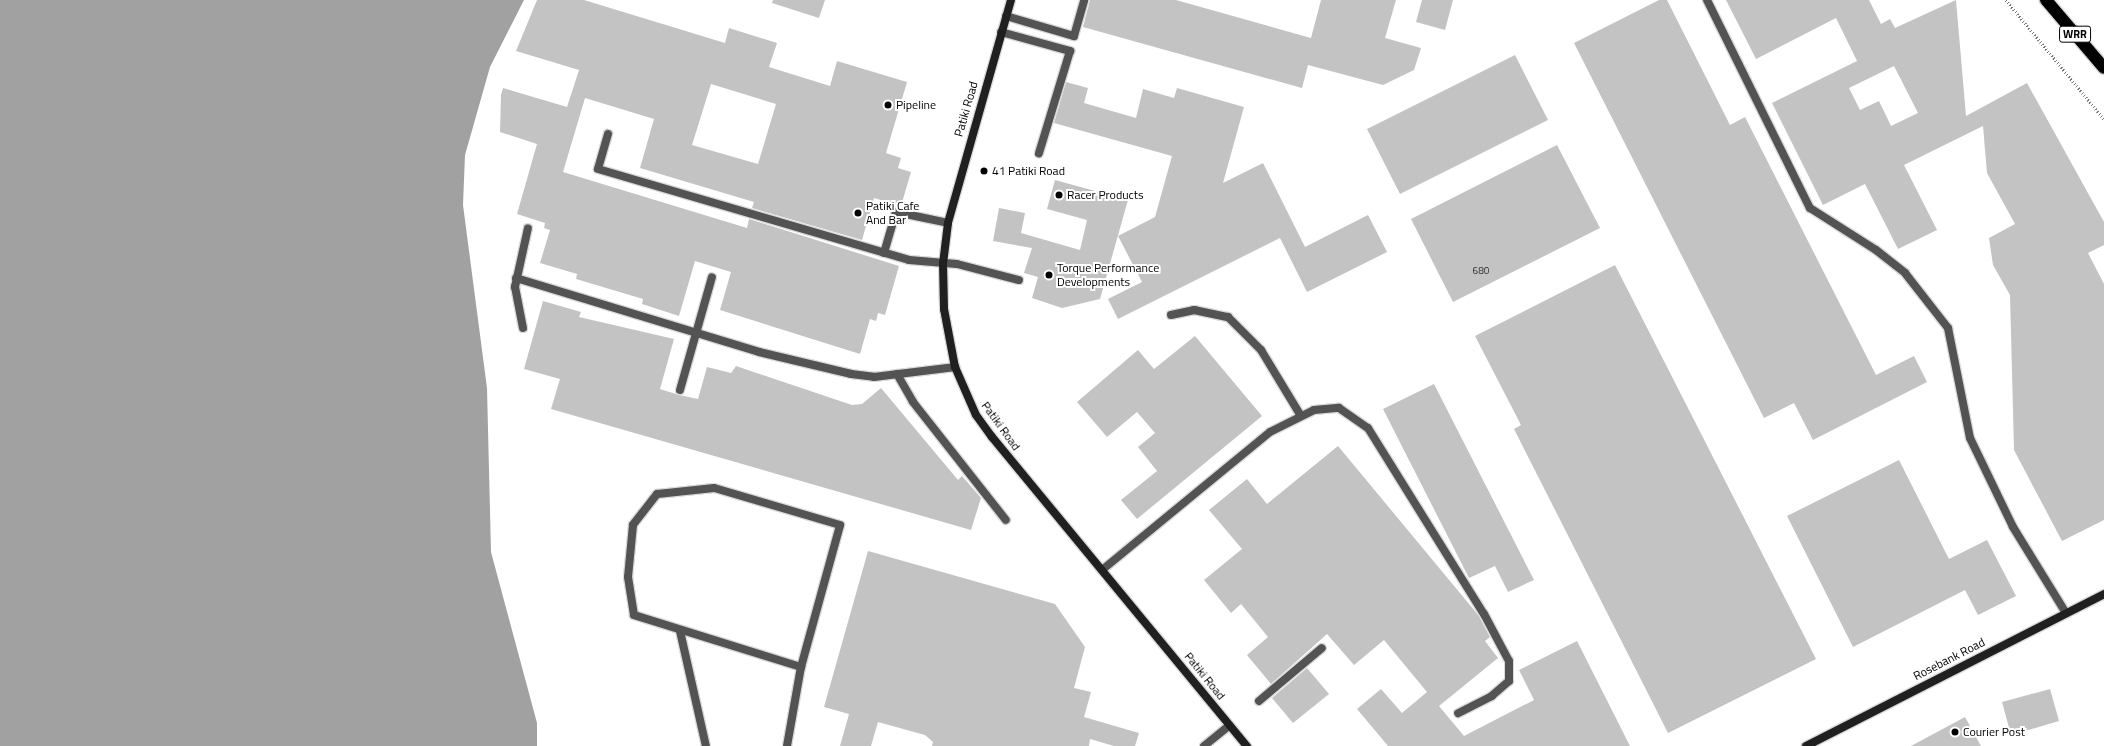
<!DOCTYPE html>
<html>
<head>
<meta charset="utf-8">
<style>
  body { margin:0 }
  #map { position:relative; width:2104px; height:746px; overflow:hidden; background:#fff; font-family:"Titillium Web",sans-serif }
  div>[style] { position:absolute }
  .water>* { inset:0; background:#a1a1a1 }
  .building>* { inset:0; background:#c3c3c3 }
  .path>* { height:2.5px; margin-top:-1.25px; transform-origin:0; background:repeating-linear-gradient(90deg,#757575 0 1px,transparent 0 3px) }
  .roads { filter:drop-shadow(1px 0 #dbdbdb) drop-shadow(-1px 0 #dbdbdb) drop-shadow(0 1px #dbdbdb) drop-shadow(0 -1px #dbdbdb) }
  .service>* { height:8px; margin:-4px; padding:0 4px; transform-origin:4px; border-radius:4px; background:#535353 }
  .secondary>* { height:8px; margin:-4px; padding:0 4px; transform-origin:4px; border-radius:4px; background:#202020 }
  .motorway>* { height:12px; margin:-6px; padding:0 6px; transform-origin:6px; border-radius:6px; background:#000 }
  .dots>* { width:11px; height:11px; translate:-50% -50%; box-sizing:border-box; border:2px solid #fff; border-radius:50% }
  span { translate:-50% -50%; white-space:nowrap; text-align:center; line-height:1.15; -webkit-text-stroke:4px #fff; paint-order:stroke }
  .number-label { font-size:10px; color:#313131 }
  .number-label span { -webkit-text-stroke-width:0 }
  .shield-label span { padding:1px 3px; background:#fff; border:1px solid; border-radius:3px; -webkit-text-stroke-width:0 }
  .shield-label { font-size:11px; color:#000; font-weight:700 }
  .poi-label { font-size:12px; color:#000 }
  .left { translate:0 -50%; text-align:left }
  .street-label { font-size:12px; color:#000 }
</style>
</head>
<body>
<div id="map">
  <div class="water">
    <i style="clip-path:polygon(0 0,524px 0,490px 67px,465px 155px,463px 205px,487px 388px,491px 552px,537px 723px,537px 746px,0 746px)"></i>
  </div>
  <div class="building">
    <i style="clip-path:polygon(evenodd,537px 0,584px 0,725px 43px,729px 28px,777px 43px,769px 67px,830px 86px,837px 61px,907px 82px,886px 153px,901px 158px,898px 168px,911px 172px,901px 206px,874px 198px,862px 240px,752px 208px,754px 202px,640px 168px,654px 119px,585px 98px,563px 172px,747px 228px,749px 219px,899px 266px,885px 315px,878px 313px,876px 321px,870px 319px,860px 354px,720px 310px,731px 272px,695px 261px,679px 316px,642px 304px,643px 299px,576px 279px,577px 274px,540px 263px,550px 230px,544px 228px,545px 223px,517px 214px,537px 144px,500px 132px,501px 95px,503px 88px,567px 107px,579px 70px,516px 51px,537px 0,711px 84px,776px 104px,758px 164px,692px 145px,711px 84px)"></i>
    <i style="clip-path:polygon(773px 0,825px 0,819px 18px,772px 3px)"></i>
    <i style="clip-path:polygon(1090px 0,1176px 0,1311px 38px,1321px 0,1396px 0,1385px 38px,1421px 48px,1414px 70px,1383px 85px,1308px 65px,1302px 88px,1083px 27px)"></i>
    <i style="clip-path:polygon(1422px 0,1453px 0,1445px 30px,1416px 22px)"></i>
    <i style="clip-path:polygon(1659px 0,1667px 0,1730px 125px,1745px 117px,1876px 375px,1914px 356px,1927px 382px,1813px 440px,1794px 403px,1764px 418px,1574px 43px)"></i>
    <i style="clip-path:polygon(evenodd,1726px 0,1869px 0,1881px 24px,1890px 19px,1895px 28px,1956px 0,1966px 116px,2027px 83px,2104px 222px,2104px 245px,2088px 253px,2104px 284px,2104px 520px,2062px 541px,2014px 450px,2010px 295px,1993px 265px,1989px 238px,2015px 224px,1987px 173px,1983px 126px,1904px 165px,1937px 230px,1898px 249px,1865px 184px,1823px 205px,1772px 103px,1857px 61px,1836px 18px,1756px 59px,1726px 0,1894px 66px,1918px 113px,1891px 126px,1879px 101px,1860px 110px,1849px 88px,1894px 66px)"></i>
    <i style="clip-path:polygon(1515px 55px,1548px 120px,1400px 194px,1367px 129px)"></i>
    <i style="clip-path:polygon(1066px 82px,1088px 88px,1084px 103px,1136px 118px,1143px 89px,1174px 98px,1177px 88px,1244px 107px,1223px 183px,1263px 163px,1305px 247px,1368px 215px,1387px 252px,1307px 292px,1280px 238px,1118px 319px,1108px 299px,1142px 282px,1118px 236px,1155px 217px,1172px 156px,1054px 123px)"></i>
    <i style="clip-path:polygon(1557px 145px,1600px 228px,1453px 302px,1411px 219px)"></i>
    <i style="clip-path:polygon(1055px 180px,1128px 200px,1100px 299px,1062px 308px,1032px 298px,1038px 277px,1024px 273px,1032px 248px,993px 241px,999px 208px,1025px 213px,1021px 233px,1080px 250px,1087px 220px,1047px 209px)"></i>
    <i style="clip-path:polygon(1615px 265px,1816px 659px,1668px 733px,1514px 429px,1521px 425px,1475px 336px)"></i>
    <i style="clip-path:polygon(543px 301px,581px 312px,579px 317px,674px 339px,660px 389px,679px 395px,698px 399px,707px 367px,731px 373px,736px 366px,852px 405px,862px 404px,881px 388px,958px 480px,962px 476px,981px 498px,971px 530px,551px 409px,560px 379px,524px 369px)"></i>
    <i style="clip-path:polygon(1195px 336px,1262px 416px,1137px 519px,1121px 500px,1157px 471px,1138px 447px,1155px 433px,1137px 412px,1107px 437px,1077px 402px,1138px 350px,1154px 369px)"></i>
    <i style="clip-path:polygon(1434px 384px,1534px 580px,1508px 592px,1495px 566px,1469px 578px,1383px 409px)"></i>
    <i style="clip-path:polygon(1338px 446px,1479px 616px,1490px 637px,1485px 641px,1498px 658px,1439px 706px,1464px 736px,1534px 700px,1519px 670px,1577px 641px,1630px 746px,1388px 746px,1357px 709px,1381px 689px,1402px 713px,1427px 692px,1384px 640px,1354px 665px,1327px 634px,1271px 684px,1247px 655px,1268px 637px,1241px 604px,1231px 613px,1204px 580px,1242px 549px,1209px 510px,1247px 479px,1267px 504px)"></i>
    <i style="clip-path:polygon(1899px 460px,1949px 559px,1987px 540px,2016px 596px,1978px 615px,1965px 590px,1853px 647px,1787px 516px)"></i>
    <i style="clip-path:polygon(868px 551px,1055px 604px,1085px 647px,1074px 688px,1091px 692px,1084px 717px,1139px 733px,1135px 746px,1114px 746px,1090px 739px,1089px 746px,932px 746px,933px 742px,925px 735px,878px 722px,871px 746px,840px 746px,849px 714px,824px 707px)"></i>
    <i style="clip-path:polygon(1307px 668px,1329px 694px,1293px 723px,1272px 698px)"></i>
    <i style="clip-path:polygon(2050px 689px,2059px 721px,2011px 735px,2002px 702px)"></i>
    <i style="clip-path:polygon(1965px 717px,1981px 746px,1911px 746px)"></i>
  </div>
  <div class="path">
    <i style="left:2006px;top:0;width:154px;rotate:50.5deg"></i>
  </div>
  <div class="roads">
    <div class="service">
      <i style="left:1707px;top:0;width:232px;rotate:63.7deg"></i>
      <i style="left:1810px;top:208px;width:78px;rotate:32.5deg"></i>
      <i style="left:1876px;top:250px;width:37px;rotate:38deg"></i>
      <i style="left:1905px;top:273px;width:70px;rotate:52deg"></i>
      <i style="left:1948px;top:328px;width:112px;rotate:78.7deg"></i>
      <i style="left:1970px;top:438px;width:99px;rotate:64.2deg"></i>
      <i style="left:2013px;top:527px;width:101px;rotate:58.4deg"></i>
      <i style="left:1006px;top:16px;width:71px;rotate:16.4deg"></i>
      <i style="left:1074px;top:36px;width:37px;rotate:-74deg"></i>
      <i style="left:1001px;top:32px;width:72px;rotate:15.4deg"></i>
      <i style="left:1070px;top:51px;width:107px;rotate:106.9deg"></i>
      <i style="left:608px;top:134px;width:36px;rotate:106deg"></i>
      <i style="left:598px;top:169px;width:324px;rotate:16.3deg"></i>
      <i style="left:909px;top:260px;width:48px;rotate:4.8deg"></i>
      <i style="left:957px;top:264px;width:64px;rotate:14.5deg"></i>
      <i style="left:884px;top:253px;width:43px;rotate:-73.7deg"></i>
      <i style="left:896px;top:212px;width:53px;rotate:11.9deg"></i>
      <i style="left:516px;top:278px;width:254px;rotate:16.9deg"></i>
      <i style="left:759px;top:352px;width:95px;rotate:13.4deg"></i>
      <i style="left:851px;top:374px;width:23px;rotate:7deg"></i>
      <i style="left:874px;top:377px;width:82px;rotate:-7deg"></i>
      <i style="left:1171px;top:315px;width:24px;rotate:-12deg"></i>
      <i style="left:1194px;top:310px;width:35px;rotate:12deg"></i>
      <i style="left:1228px;top:317px;width:47px;rotate:45deg"></i>
      <i style="left:1261px;top:350px;width:77px;rotate:58.8deg"></i>
      <i style="left:523px;top:328px;width:42px;rotate:-101deg"></i>
      <i style="left:515px;top:287px;width:60px;rotate:-77.6deg"></i>
      <i style="left:897px;top:374px;width:32px;rotate:60deg"></i>
      <i style="left:913px;top:402px;width:150px;rotate:51.8deg"></i>
      <i style="left:680px;top:390px;width:117px;rotate:-74.2deg"></i>
      <i style="left:1102px;top:570px;width:217px;rotate:-39.4deg"></i>
      <i style="left:1270px;top:432px;width:49px;rotate:-26.6deg"></i>
      <i style="left:1314px;top:410px;width:25px;rotate:-5deg"></i>
      <i style="left:1339px;top:408px;width:35px;rotate:35deg"></i>
      <i style="left:1368px;top:428px;width:219px;rotate:58.1deg"></i>
      <i style="left:1484px;top:614px;width:53px;rotate:62deg"></i>
      <i style="left:1509px;top:661px;width:20px;rotate:90deg"></i>
      <i style="left:1509px;top:681px;width:23px;rotate:139deg"></i>
      <i style="left:1492px;top:696px;width:38px;rotate:153deg"></i>
      <i style="left:680px;top:631px;width:118px;rotate:77.3deg"></i>
      <i style="left:1259px;top:701px;width:82px;rotate:-40.1deg"></i>
      <i style="left:787px;top:746px;width:80px;rotate:-80deg"></i>
      <i style="left:801px;top:667px;width:147px;rotate:-74.6deg"></i>
      <i style="left:840px;top:525px;width:131px;rotate:-163.6deg"></i>
      <i style="left:714px;top:488px;width:57px;rotate:174deg"></i>
      <i style="left:657px;top:494px;width:39px;rotate:128deg"></i>
      <i style="left:633px;top:525px;width:52px;rotate:95.5deg"></i>
      <i style="left:628px;top:577px;width:38px;rotate:81deg"></i>
      <i style="left:634px;top:615px;width:175px;rotate:17.3deg"></i>
      <i style="left:1204px;top:746px;width:32px;rotate:-39deg"></i>
    </div>
    <div class="secondary">
      <i style="left:1011px;top:0;width:232px;rotate:105.8deg"></i>
      <i style="left:948px;top:223px;width:41px;rotate:97deg"></i>
      <i style="left:943px;top:264px;width:45px;rotate:88.7deg"></i>
      <i style="left:944px;top:309px;width:59px;rotate:79.3deg"></i>
      <i style="left:955px;top:367px;width:52px;rotate:66.4deg"></i>
      <i style="left:976px;top:415px;width:27px;rotate:54deg"></i>
      <i style="left:992px;top:437px;width:401px;rotate:50.5deg"></i>
      <i style="left:1806px;top:746px;width:335px;rotate:-27deg"></i>
    </div>
    <div class="motorway">
      <i style="left:2046px;top:0;width:89px;rotate:49.5deg"></i>
    </div>
  </div>
  <div class="dots">
    <i style="left:888px;top:105px;background:#000"></i>
    <i style="left:984px;top:171px;background:#000"></i>
    <i style="left:1059px;top:195px;background:#000"></i>
    <i style="left:858px;top:213px;background:#000"></i>
    <i style="left:1049px;top:275px;background:#000"></i>
    <i style="left:1955px;top:732px;background:#000"></i>
  </div>
  <div class="number-label">
    <span style="left:1481px;top:271px">680</span>
  </div>
  <div class="shield-label">
    <span style="left:2075px;top:34px">WRR</span>
  </div>
  <div class="poi-label">
    <span class="left" style="left:896px;top:105px">Pipeline</span>
    <span class="left" style="left:992px;top:171px">41 Patiki Road</span>
    <span class="left" style="left:1067px;top:195px">Racer Products</span>
    <span class="left" style="left:866px;top:213px">Patiki Cafe<br>And Bar</span>
    <span class="left" style="left:1057px;top:275px">Torque Performance<br>Developments</span>
    <span class="left" style="left:1963px;top:732px">Courier Post</span>
  </div>
  <div class="street-label">
    <span style="left:966px;top:109px;rotate:-74deg">Patiki Road</span>
    <span style="left:1001px;top:426px;rotate:54deg">Patiki Road</span>
    <span style="left:1949px;top:659px;rotate:-27deg">Rosebank Road</span>
    <span style="left:1205px;top:676px;rotate:51deg">Patiki Road</span>
  </div>
</div>
</body>
</html>
